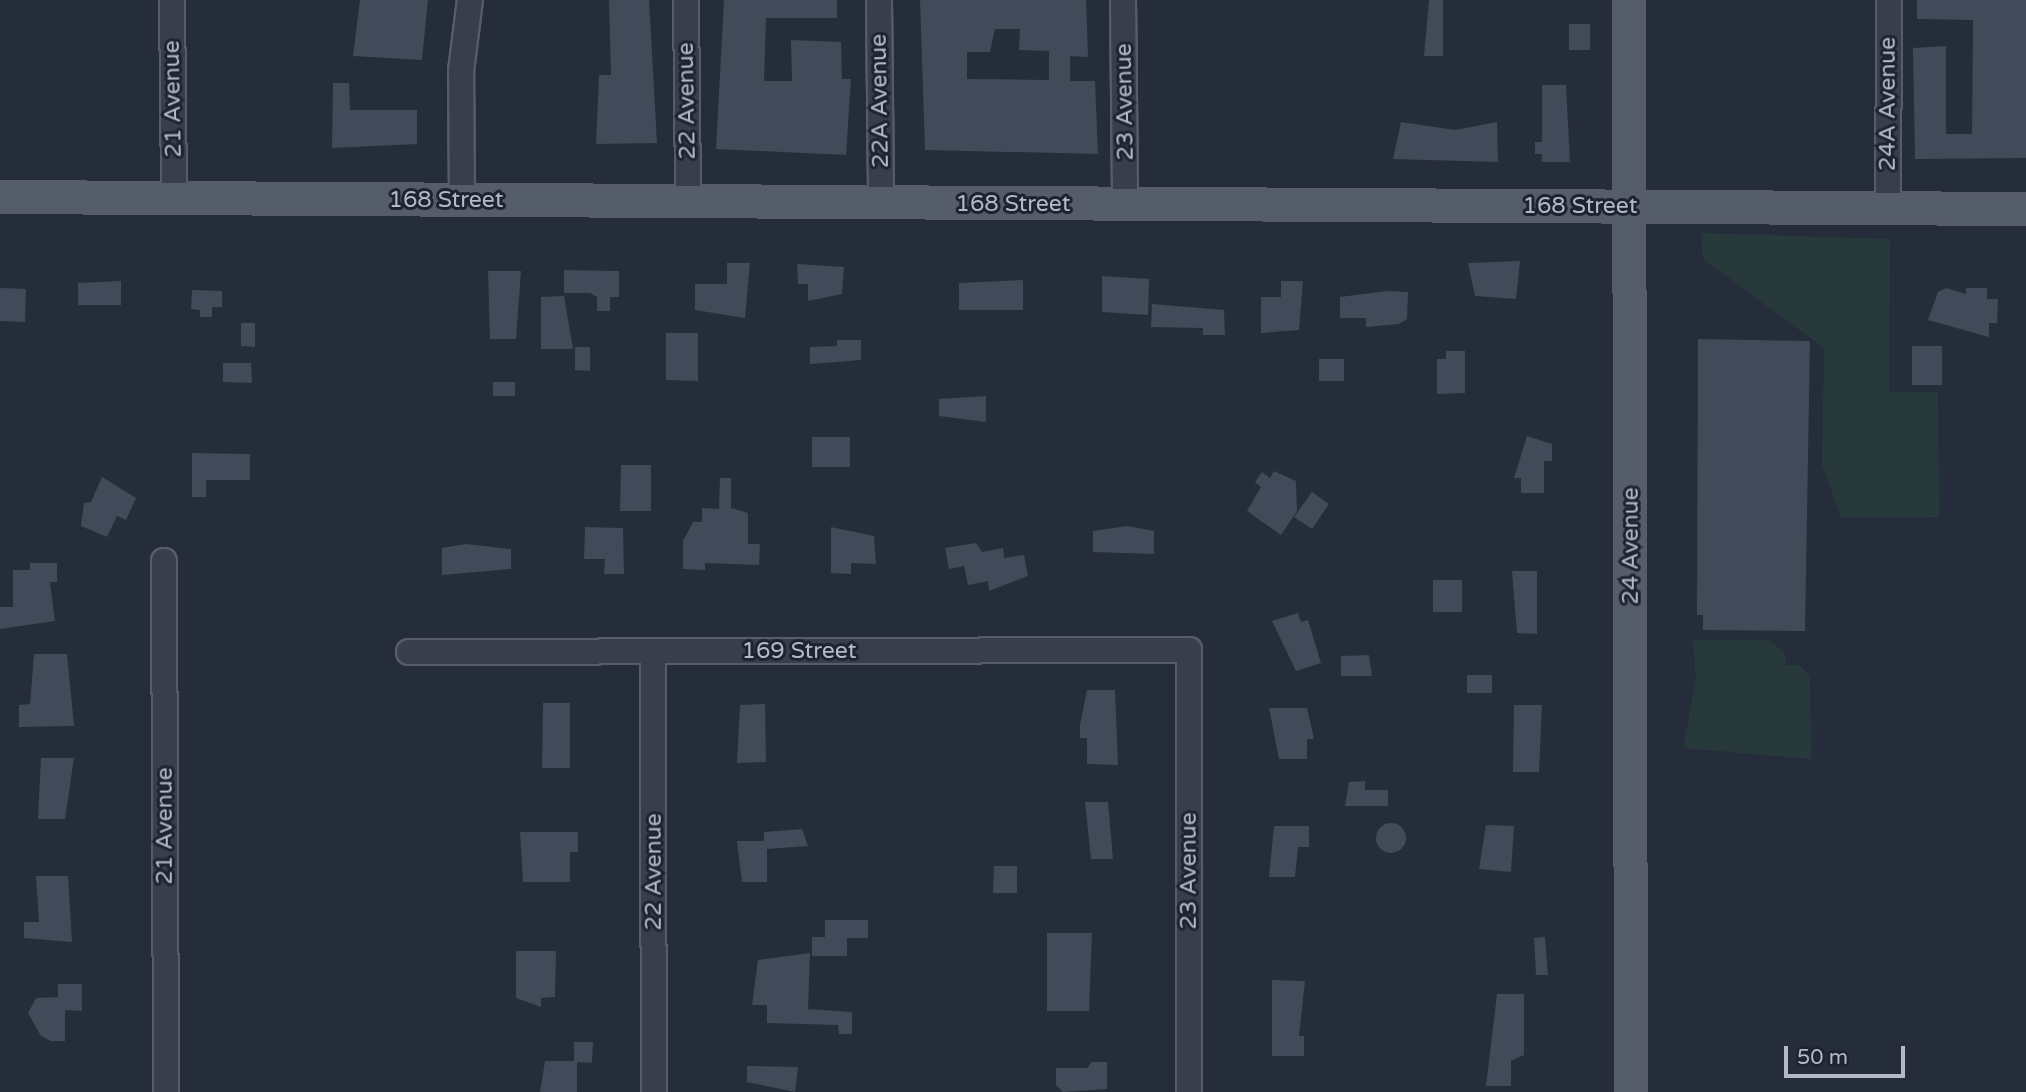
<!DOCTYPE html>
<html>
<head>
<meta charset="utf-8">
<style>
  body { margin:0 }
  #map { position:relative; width:2026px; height:1092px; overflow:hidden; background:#252c3a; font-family:"Varela Round",sans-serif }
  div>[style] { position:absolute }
  .green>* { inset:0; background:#28393c }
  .building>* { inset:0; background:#414a59 }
  .round { border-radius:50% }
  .roads { filter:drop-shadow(2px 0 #565c68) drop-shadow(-2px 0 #565c68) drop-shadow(0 2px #565c68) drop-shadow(0 -2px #565c68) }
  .minor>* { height:24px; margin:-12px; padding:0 12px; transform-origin:12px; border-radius:12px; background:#383e4a }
  .major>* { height:30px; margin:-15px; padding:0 15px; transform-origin:15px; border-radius:15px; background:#565d6a }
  span { translate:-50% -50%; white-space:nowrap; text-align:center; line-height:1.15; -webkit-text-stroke:6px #1d232f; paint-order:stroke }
  .street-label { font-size:23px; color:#b4b9c6 }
  .scale { position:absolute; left:1784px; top:1046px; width:121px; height:32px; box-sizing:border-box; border:4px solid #b4b9c6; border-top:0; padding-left:9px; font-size:21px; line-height:24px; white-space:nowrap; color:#b4b9c6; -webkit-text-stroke:5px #1d232f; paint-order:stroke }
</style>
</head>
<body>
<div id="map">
  <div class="green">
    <i style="clip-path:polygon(1701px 233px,1890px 239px,1889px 392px,1938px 392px,1939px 517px,1841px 518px,1822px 464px,1824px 348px,1703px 259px)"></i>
    <i style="clip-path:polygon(1693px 640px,1769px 640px,1785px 653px,1786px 665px,1799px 665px,1810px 675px,1811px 759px,1683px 748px,1696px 680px)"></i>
  </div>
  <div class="building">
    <i style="clip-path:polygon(360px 0,428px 0,422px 60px,353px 56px)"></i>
    <i style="clip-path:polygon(609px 0,649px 0,657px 143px,596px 144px,599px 75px,611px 75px)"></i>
    <i style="clip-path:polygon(724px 0,837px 0,837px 18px,766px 18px,764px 81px,792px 81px,791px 40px,841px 42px,842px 79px,851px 79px,846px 155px,716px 149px)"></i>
    <i style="clip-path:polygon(evenodd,920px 0,1086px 0,1088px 57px,1070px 56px,1070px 81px,1095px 81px,1098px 154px,925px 150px,920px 0,995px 29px,1020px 29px,1019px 50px,1049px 51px,1049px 80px,967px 79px,967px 52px,990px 52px,995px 29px)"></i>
    <i style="clip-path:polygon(1429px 0,1443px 0,1443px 56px,1424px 56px)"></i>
    <i style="clip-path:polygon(1917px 0,2026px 0,2026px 158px,1915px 159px,1913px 48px,1946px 46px,1946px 134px,1972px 134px,1973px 20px,1917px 19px)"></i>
    <i style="clip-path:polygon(1569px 24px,1590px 24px,1590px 50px,1569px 50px)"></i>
    <i style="clip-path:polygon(333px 83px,349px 83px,350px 110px,417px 110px,417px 144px,332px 148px)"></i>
    <i style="clip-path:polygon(1542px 85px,1566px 85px,1570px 162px,1542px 162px,1542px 154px,1535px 154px,1535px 142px,1542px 142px)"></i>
    <i style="clip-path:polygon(1401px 122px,1455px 130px,1497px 122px,1498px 162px,1393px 159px)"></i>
    <i style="clip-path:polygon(1520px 261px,1516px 299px,1475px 296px,1468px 263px)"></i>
    <i style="clip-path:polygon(727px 263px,750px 263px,745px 318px,695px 310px,695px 284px,727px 284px)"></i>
    <i style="clip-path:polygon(797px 264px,844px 267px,842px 294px,808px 301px,808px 284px,798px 284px)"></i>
    <i style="clip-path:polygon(564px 270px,619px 271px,619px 297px,610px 297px,610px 311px,597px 311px,597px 297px,590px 293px,564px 293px)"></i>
    <i style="clip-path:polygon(488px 271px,521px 271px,516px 339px,490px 339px)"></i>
    <i style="clip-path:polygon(1102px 276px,1149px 279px,1148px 315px,1102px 312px)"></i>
    <i style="clip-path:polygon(1023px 280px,1023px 310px,959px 310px,959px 283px)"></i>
    <i style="clip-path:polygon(121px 281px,121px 305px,78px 305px,78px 283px)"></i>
    <i style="clip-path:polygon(1281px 281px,1303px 281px,1299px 330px,1261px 333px,1261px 297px,1281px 297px)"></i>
    <i style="clip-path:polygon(0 288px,26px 289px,25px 322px,0 321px)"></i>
    <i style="clip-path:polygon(1946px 288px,1966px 294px,1966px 288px,1987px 288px,1987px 299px,1998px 299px,1997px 323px,1989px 323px,1989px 337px,1928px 320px,1938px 292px)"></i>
    <i style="clip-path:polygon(192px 290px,222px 291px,222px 307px,212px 307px,212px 317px,200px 317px,200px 310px,191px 309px)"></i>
    <i style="clip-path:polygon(1387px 291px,1408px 292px,1407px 319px,1399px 324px,1366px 327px,1366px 318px,1340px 318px,1340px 297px)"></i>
    <i style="clip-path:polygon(564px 296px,573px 349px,541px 349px,541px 297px)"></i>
    <i style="clip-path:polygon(1152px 304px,1224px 310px,1225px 335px,1203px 335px,1203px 328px,1151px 327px)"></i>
    <i style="clip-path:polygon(241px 323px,255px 323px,255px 347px,241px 346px)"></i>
    <i style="clip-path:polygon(666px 333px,698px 333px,698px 381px,666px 380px)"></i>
    <i style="clip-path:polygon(1698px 339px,1810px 341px,1805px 631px,1703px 630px,1703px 615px,1697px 615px)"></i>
    <i style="clip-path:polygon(837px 340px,861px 340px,861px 360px,810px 364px,810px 347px,837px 346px)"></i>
    <i style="clip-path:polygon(1912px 346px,1942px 346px,1942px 385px,1912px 385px)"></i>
    <i style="clip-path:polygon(575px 347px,590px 347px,590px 371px,575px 370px)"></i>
    <i style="clip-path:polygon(1446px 351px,1465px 351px,1465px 393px,1437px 394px,1437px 359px,1446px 359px)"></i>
    <i style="clip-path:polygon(1319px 359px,1344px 359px,1344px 381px,1319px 381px)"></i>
    <i style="clip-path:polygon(223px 363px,251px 363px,252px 383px,223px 382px)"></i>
    <i style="clip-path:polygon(493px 382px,515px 382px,515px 396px,493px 396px)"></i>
    <i style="clip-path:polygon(986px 396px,986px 422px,939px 416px,939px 399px)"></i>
    <i style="clip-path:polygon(1527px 436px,1552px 444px,1552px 461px,1544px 461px,1544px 493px,1521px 493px,1521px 478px,1514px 478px)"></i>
    <i style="clip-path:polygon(812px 437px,850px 437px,850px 467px,812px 467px)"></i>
    <i style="clip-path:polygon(192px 453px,250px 454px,250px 480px,206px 480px,206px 497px,192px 497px)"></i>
    <i style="clip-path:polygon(621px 465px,651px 465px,651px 511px,620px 511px)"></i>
    <i style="clip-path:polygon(1274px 471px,1296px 481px,1297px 511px,1281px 535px,1247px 511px,1261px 487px,1255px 482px,1262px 472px,1270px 478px)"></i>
    <i style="clip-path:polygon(102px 477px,136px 498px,126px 520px,117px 516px,107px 537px,81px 526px,84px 503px,91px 502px)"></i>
    <i style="clip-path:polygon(720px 478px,731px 478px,731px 508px,748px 513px,748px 544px,760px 544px,759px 565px,705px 563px,705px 570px,683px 569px,683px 541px,693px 522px,702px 522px,702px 508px,719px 509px)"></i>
    <i style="clip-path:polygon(1312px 492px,1329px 504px,1312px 529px,1294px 517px)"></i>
    <i style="clip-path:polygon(1127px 526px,1154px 531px,1154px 554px,1093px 552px,1093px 531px)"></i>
    <i style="clip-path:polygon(585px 527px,623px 528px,624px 574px,604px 574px,605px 559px,584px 559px)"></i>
    <i style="clip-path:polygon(831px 527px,874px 536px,876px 564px,851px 563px,851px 574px,831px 573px)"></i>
    <i style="clip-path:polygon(976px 543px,982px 552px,1003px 548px,1004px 558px,1024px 555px,1028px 576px,989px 591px,988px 581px,968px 585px,964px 566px,949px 569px,945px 548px)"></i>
    <i style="clip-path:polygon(466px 544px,511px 549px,511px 569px,442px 575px,442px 548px)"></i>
    <i style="clip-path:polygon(30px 563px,57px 563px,57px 582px,50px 582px,55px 621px,0 629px,0 607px,13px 607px,13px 570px,30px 570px)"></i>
    <i style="clip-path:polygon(1512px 571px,1537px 571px,1537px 634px,1517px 633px)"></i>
    <i style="clip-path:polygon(1433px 580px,1462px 580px,1462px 612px,1433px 612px)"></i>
    <i style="clip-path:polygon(1298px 613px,1301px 622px,1308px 620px,1321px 663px,1296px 671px,1272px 621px)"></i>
    <i style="clip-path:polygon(34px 654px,67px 654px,74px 726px,19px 727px,19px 705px,30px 704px)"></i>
    <i style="clip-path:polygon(1369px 655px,1372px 676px,1341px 676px,1341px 656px)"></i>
    <i style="clip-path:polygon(1467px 675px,1492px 675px,1492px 693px,1467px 693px)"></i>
    <i style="clip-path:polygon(1087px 690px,1115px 690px,1118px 765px,1087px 764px,1087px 738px,1080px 738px,1080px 725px)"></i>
    <i style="clip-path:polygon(543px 703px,570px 703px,570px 768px,542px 768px)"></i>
    <i style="clip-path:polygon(765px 704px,766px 762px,737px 763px,740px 705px)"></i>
    <i style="clip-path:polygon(1514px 705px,1542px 705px,1539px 772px,1513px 772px)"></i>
    <i style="clip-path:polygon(1269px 708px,1307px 708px,1314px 739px,1307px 739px,1307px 759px,1279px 759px)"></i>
    <i style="clip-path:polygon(41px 758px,74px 758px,65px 819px,38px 819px)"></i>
    <i style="clip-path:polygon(1365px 781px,1365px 790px,1388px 790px,1388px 806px,1345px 806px,1349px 782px)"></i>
    <i style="clip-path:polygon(1085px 802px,1108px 802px,1113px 859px,1091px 859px)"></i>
    <i class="round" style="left:1376px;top:823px;width:30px;height:30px"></i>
    <i style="clip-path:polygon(1486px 825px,1514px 826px,1511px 872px,1479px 869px)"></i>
    <i style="clip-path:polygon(1274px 826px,1309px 826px,1309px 847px,1298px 847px,1295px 877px,1269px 877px)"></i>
    <i style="clip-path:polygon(802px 829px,808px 846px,767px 849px,767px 882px,742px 882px,737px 841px,764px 841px,764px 832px)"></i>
    <i style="clip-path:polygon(520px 832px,578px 832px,578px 852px,570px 852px,570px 882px,523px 882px)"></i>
    <i style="clip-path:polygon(994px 866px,1017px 866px,1017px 893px,993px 893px)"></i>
    <i style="clip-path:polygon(36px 876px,68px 876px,72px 942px,24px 938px,24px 922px,39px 922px)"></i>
    <i style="clip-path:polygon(825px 920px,868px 920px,868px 938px,847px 938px,847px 956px,812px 956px,812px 937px,825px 937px)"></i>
    <i style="clip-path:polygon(1047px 933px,1092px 933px,1089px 1011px,1047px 1011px)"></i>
    <i style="clip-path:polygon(1545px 937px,1548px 975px,1536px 975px,1534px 938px)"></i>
    <i style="clip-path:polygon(516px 951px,556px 951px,555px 997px,541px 998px,541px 1007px,516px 998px)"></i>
    <i style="clip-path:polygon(810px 953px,808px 1009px,852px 1012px,852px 1034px,839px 1034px,838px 1025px,767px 1023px,767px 1005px,752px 1005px,758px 960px)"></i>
    <i style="clip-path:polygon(1272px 980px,1305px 981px,1299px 1036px,1304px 1036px,1304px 1056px,1272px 1056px)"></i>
    <i style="clip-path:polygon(58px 984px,82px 984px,82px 1011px,65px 1010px,65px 1041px,51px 1041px,41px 1036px,28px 1013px,36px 998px,58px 997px)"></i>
    <i style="clip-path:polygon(1497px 994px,1524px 994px,1524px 1055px,1511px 1061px,1511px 1086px,1486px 1086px)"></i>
    <i style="clip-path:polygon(574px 1042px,593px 1042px,592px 1063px,577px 1062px,577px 1092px,540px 1092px,545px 1061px,574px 1061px)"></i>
    <i style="clip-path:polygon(1092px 1062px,1107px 1062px,1107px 1089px,1063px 1092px,1056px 1085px,1056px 1068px,1087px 1068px)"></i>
    <i style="clip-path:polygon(747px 1066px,798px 1067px,795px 1092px,747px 1082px)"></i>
  </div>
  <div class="roads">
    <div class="minor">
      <i style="left:172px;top:0;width:198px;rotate:89.4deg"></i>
      <i style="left:686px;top:0;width:202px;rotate:89.4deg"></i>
      <i style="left:879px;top:0;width:203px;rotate:89.4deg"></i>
      <i style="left:1123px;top:0;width:204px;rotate:89.4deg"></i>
      <i style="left:462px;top:200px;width:129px;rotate:-90.4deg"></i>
      <i style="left:461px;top:71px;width:72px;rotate:-82.8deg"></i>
      <i style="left:1888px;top:208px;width:208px;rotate:-89.7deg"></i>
      <i style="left:164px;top:561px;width:531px;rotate:89.78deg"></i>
      <i style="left:409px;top:652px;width:780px;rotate:-0.15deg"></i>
      <i style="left:1189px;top:650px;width:442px;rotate:90deg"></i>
      <i style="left:653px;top:652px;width:440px;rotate:89.9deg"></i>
    </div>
    <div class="major">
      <i style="left:1629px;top:0;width:1092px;rotate:89.9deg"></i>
      <i style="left:0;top:197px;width:2026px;rotate:0.34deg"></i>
    </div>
  </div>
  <div class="street-label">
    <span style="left:173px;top:99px;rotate:-91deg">21 Avenue</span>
    <span style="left:687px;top:101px;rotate:-91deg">22 Avenue</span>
    <span style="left:880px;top:101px;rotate:-91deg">22A Avenue</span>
    <span style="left:1125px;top:102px;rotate:-91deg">23 Avenue</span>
    <span style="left:1888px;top:104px;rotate:-90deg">24A Avenue</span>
    <span style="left:446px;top:200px">168 Street</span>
    <span style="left:1013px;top:204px">168 Street</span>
    <span style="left:1580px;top:206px">168 Street</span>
    <span style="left:1631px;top:546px;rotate:-90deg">24 Avenue</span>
    <span style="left:799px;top:651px">169 Street</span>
    <span style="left:165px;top:826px;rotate:-90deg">21 Avenue</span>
    <span style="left:1189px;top:871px;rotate:-90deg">23 Avenue</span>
    <span style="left:654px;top:872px;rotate:-90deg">22 Avenue</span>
  </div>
  <div class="scale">50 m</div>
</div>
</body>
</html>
